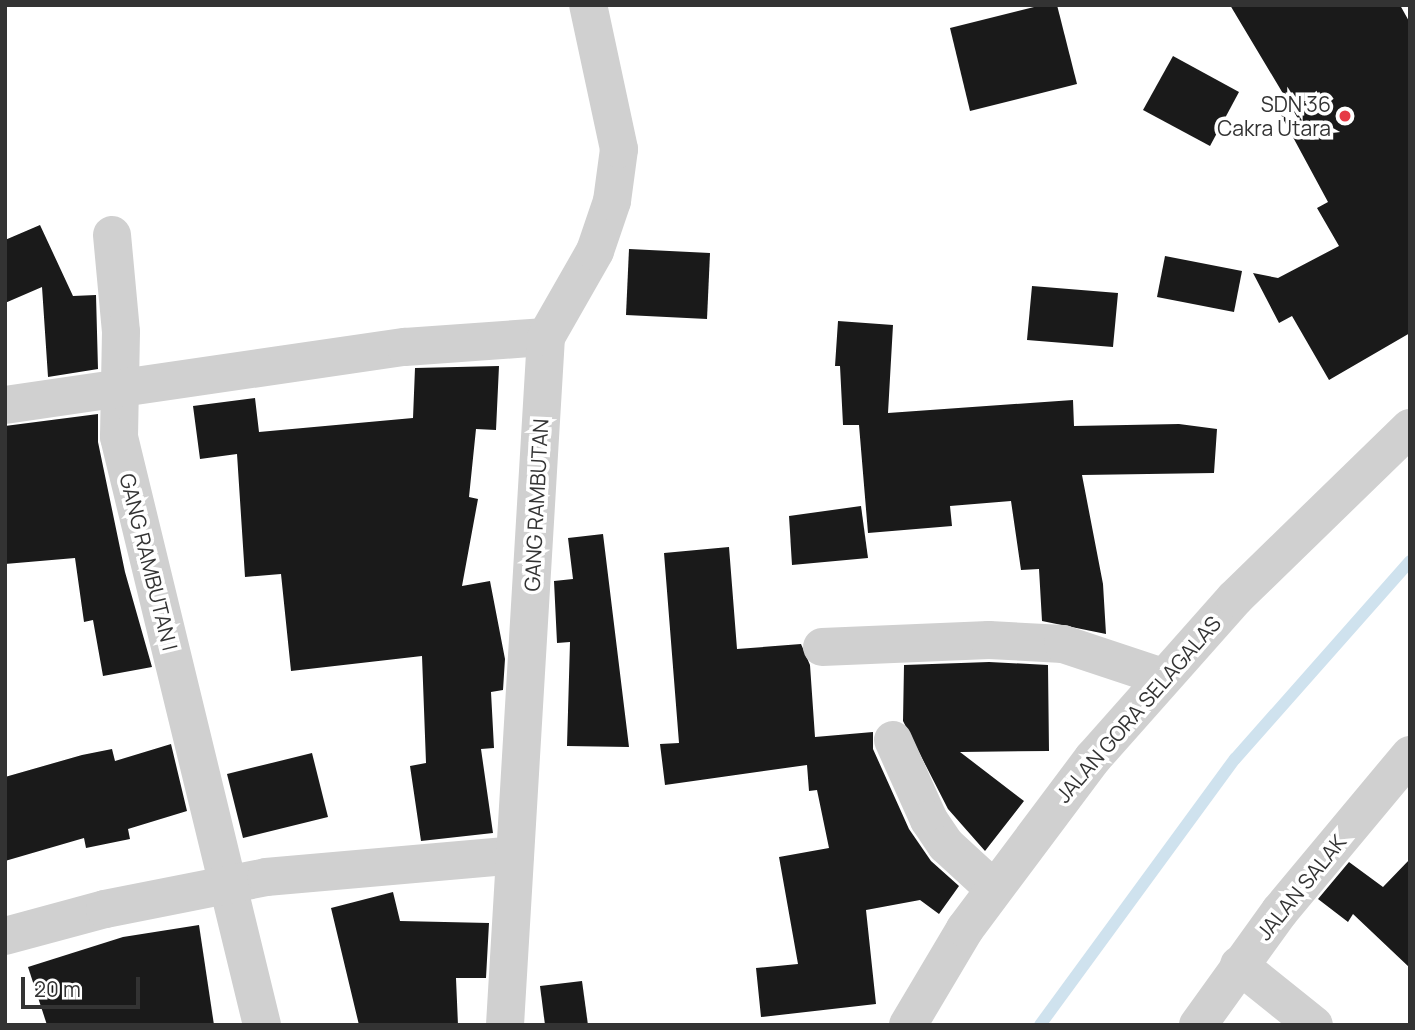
<!DOCTYPE html>
<html>
<head>
<meta charset="utf-8">
<style>
  body { margin:0 }
  #map { position:relative; width:1415px; height:1030px; overflow:hidden; background:#fff; font-family:Manrope,sans-serif }
  div>[style] { position:absolute }
  .stream>* { height:12px; margin:-6px; padding:0 6px; transform-origin:6px; border-radius:6px; background:#cfe2ee }
  .building>* { inset:0; background:#1a1a1a }
  .minor>* { height:38px; margin:-19px; padding:0 19px; transform-origin:19px; border-radius:19px; background:#d0d0d0 }
  .tertiary>* { height:38px; margin:-19px; padding:0 19px; transform-origin:19px; border-radius:19px; background:#d0d0d0 }
  .dots>* { width:19px; height:19px; translate:-50% -50%; box-sizing:border-box; border:4px solid #fff; border-radius:50% }
  span { translate:-50% -50%; white-space:nowrap; text-align:center; line-height:1.15; -webkit-text-stroke:7px #fff; paint-order:stroke }
  .poi-label { font-size:21px; color:#333 }
  .right { translate:-100% -50%; text-align:right }
  .street-label { font-size:21px; color:#333 }
  .frame { position:absolute; inset:0; border:7px solid #333; pointer-events:none }
  .scale { position:absolute; left:21px; top:977px; width:119px; height:32px; box-sizing:border-box; border:4px solid #333; border-top:0; padding-left:9px; font-size:21px; line-height:24px; white-space:nowrap; color:#333; -webkit-text-stroke:5px #fff; paint-order:stroke }
</style>
</head>
<body>
<div id="map">
  <div class="stream">
    <i style="left:1040px;top:1025px;width:330px;rotate:-53.8deg"></i>
    <i style="left:1235px;top:759px;width:264px;rotate:-48.5deg"></i>
  </div>
  <div class="building">
    <i style="clip-path:polygon(1042px 5px,1057px 5px,1077px 84px,970px 111px,950px 28px)"></i>
    <i style="clip-path:polygon(1230px 5px,1400px 5px,1410px 23px,1410px 333px,1329px 380px,1292px 316px,1279px 323px,1253px 273px,1278px 278px,1339px 246px,1317px 208px,1328px 202px,1281px 115px,1303px 127px)"></i>
    <i style="clip-path:polygon(1173px 56px,1239px 92px,1210px 146px,1143px 110px)"></i>
    <i style="clip-path:polygon(40px 225px,73px 296px,96px 295px,98px 369px,48px 377px,42px 287px,5px 303px,5px 240px)"></i>
    <i style="clip-path:polygon(629px 249px,710px 253px,707px 319px,626px 315px)"></i>
    <i style="clip-path:polygon(1165px 256px,1242px 271px,1234px 312px,1157px 297px)"></i>
    <i style="clip-path:polygon(1032px 286px,1118px 293px,1113px 347px,1027px 340px)"></i>
    <i style="clip-path:polygon(838px 321px,893px 325px,888px 413px,1073px 400px,1074px 426px,1179px 424px,1217px 429px,1214px 473px,1082px 475px,1103px 584px,1106px 634px,1042px 621px,1039px 569px,1021px 570px,1011px 501px,950px 506px,952px 526px,868px 533px,859px 425px,843px 425px,840px 366px,835px 366px)"></i>
    <i style="clip-path:polygon(499px 366px,496px 430px,476px 429px,469px 497px,478px 499px,462px 586px,490px 581px,505px 659px,503px 690px,491px 692px,494px 748px,481px 749px,493px 833px,421px 841px,410px 766px,426px 763px,422px 656px,291px 671px,281px 574px,245px 577px,237px 454px,200px 459px,193px 406px,255px 398px,259px 432px,413px 418px,415px 368px)"></i>
    <i style="clip-path:polygon(98px 414px,98px 442px,125px 572px,152px 667px,103px 676px,93px 620px,84px 622px,75px 558px,5px 564px,5px 426px)"></i>
    <i style="clip-path:polygon(861px 506px,868px 558px,792px 565px,789px 516px)"></i>
    <i style="clip-path:polygon(603px 534px,629px 747px,567px 746px,570px 642px,557px 643px,554px 581px,573px 579px,568px 538px)"></i>
    <i style="clip-path:polygon(729px 547px,737px 649px,801px 644px,810px 665px,815px 737px,873px 732px,873px 749px,909px 829px,931px 861px,959px 886px,939px 914px,920px 900px,866px 910px,876px 1004px,761px 1017px,756px 968px,798px 964px,779px 857px,829px 848px,817px 790px,809px 791px,807px 765px,665px 785px,660px 744px,679px 743px,664px 553px)"></i>
    <i style="clip-path:polygon(989px 662px,1048px 665px,1049px 751px,960px 752px,1024px 801px,985px 851px,948px 809px,903px 721px,904px 665px)"></i>
    <i style="clip-path:polygon(171px 744px,187px 811px,128px 829px,130px 839px,86px 848px,84px 838px,5px 861px,5px 777px,82px 755px,112px 749px,115px 761px)"></i>
    <i style="clip-path:polygon(312px 753px,328px 817px,243px 838px,227px 774px)"></i>
    <i style="clip-path:polygon(1410px 859px,1410px 968px,1353px 914px,1348px 922px,1318px 899px,1349px 862px,1383px 887px)"></i>
    <i style="clip-path:polygon(393px 892px,400px 921px,489px 923px,486px 978px,456px 978px,458px 1025px,359px 1025px,331px 908px)"></i>
    <i style="clip-path:polygon(199px 925px,214px 1025px,47px 1025px,28px 967px,123px 937px)"></i>
    <i style="clip-path:polygon(582px 981px,588px 1025px,545px 1025px,540px 986px)"></i>
  </div>
  <div class="minor">
    <i style="left:112px;top:235px;width:97px;rotate:84.7deg"></i>
    <i style="left:121px;top:332px;width:105px;rotate:91.1deg"></i>
    <i style="left:119px;top:437px;width:605px;rotate:76.33deg"></i>
    <i style="left:5px;top:405px;width:404px;rotate:-8.3deg"></i>
    <i style="left:405px;top:347px;width:141px;rotate:-4.1deg"></i>
    <i style="left:822px;top:647px;width:167px;rotate:-2.4deg"></i>
    <i style="left:989px;top:640px;width:74px;rotate:3.1deg"></i>
    <i style="left:1063px;top:644px;width:104px;rotate:18.4deg"></i>
    <i style="left:893px;top:740px;width:88px;rotate:65.8deg"></i>
    <i style="left:929px;top:820px;width:30px;rotate:56deg"></i>
    <i style="left:946px;top:845px;width:65px;rotate:42.5deg"></i>
    <i style="left:5px;top:936px;width:104px;rotate:-15.1deg"></i>
    <i style="left:105px;top:909px;width:164px;rotate:-11.2deg"></i>
    <i style="left:266px;top:877px;width:250px;rotate:-5deg"></i>
    <i style="left:1239px;top:965px;width:96px;rotate:38.7deg"></i>
    <i style="left:505px;top:1025px;width:689px;rotate:-86.59deg"></i>
    <i style="left:546px;top:337px;width:99px;rotate:-60.3deg"></i>
    <i style="left:595px;top:251px;width:53px;rotate:-71.2deg"></i>
    <i style="left:612px;top:201px;width:52px;rotate:-82.3deg"></i>
    <i style="left:619px;top:149px;width:147px;rotate:-102.1deg"></i>
    <i style="left:1198px;top:1025px;width:140px;rotate:-54.3deg"></i>
    <i style="left:1280px;top:911px;width:203px;rotate:-50.2deg"></i>
  </div>
  <div class="tertiary">
    <i style="left:908px;top:1025px;width:112px;rotate:-59.3deg"></i>
    <i style="left:965px;top:929px;width:214px;rotate:-53.2deg"></i>
    <i style="left:1093px;top:758px;width:214px;rotate:-48.4deg"></i>
    <i style="left:1235px;top:598px;width:244px;rotate:-44.2deg"></i>
  </div>
  <div class="dots">
    <i style="left:1345px;top:116px;background:#e63946"></i>
  </div>
  <div class="poi-label">
    <span class="right" style="left:1331px;top:116px">SDN 36<br>Cakra Utara</span>
  </div>
  <div class="street-label">
    <span style="left:536px;top:505px;rotate:-87deg">GANG RAMBUTAN</span>
    <span style="left:149px;top:562px;rotate:76deg">GANG RAMBUTAN I</span>
    <span style="left:1138px;top:709px;rotate:-49deg">JALAN GORA SELAGALAS</span>
    <span style="left:1301px;top:887px;rotate:-51deg">JALAN SALAK</span>
  </div>
  <div class="frame"></div>
  <div class="scale">20 m</div>
</div>
</body>
</html>
